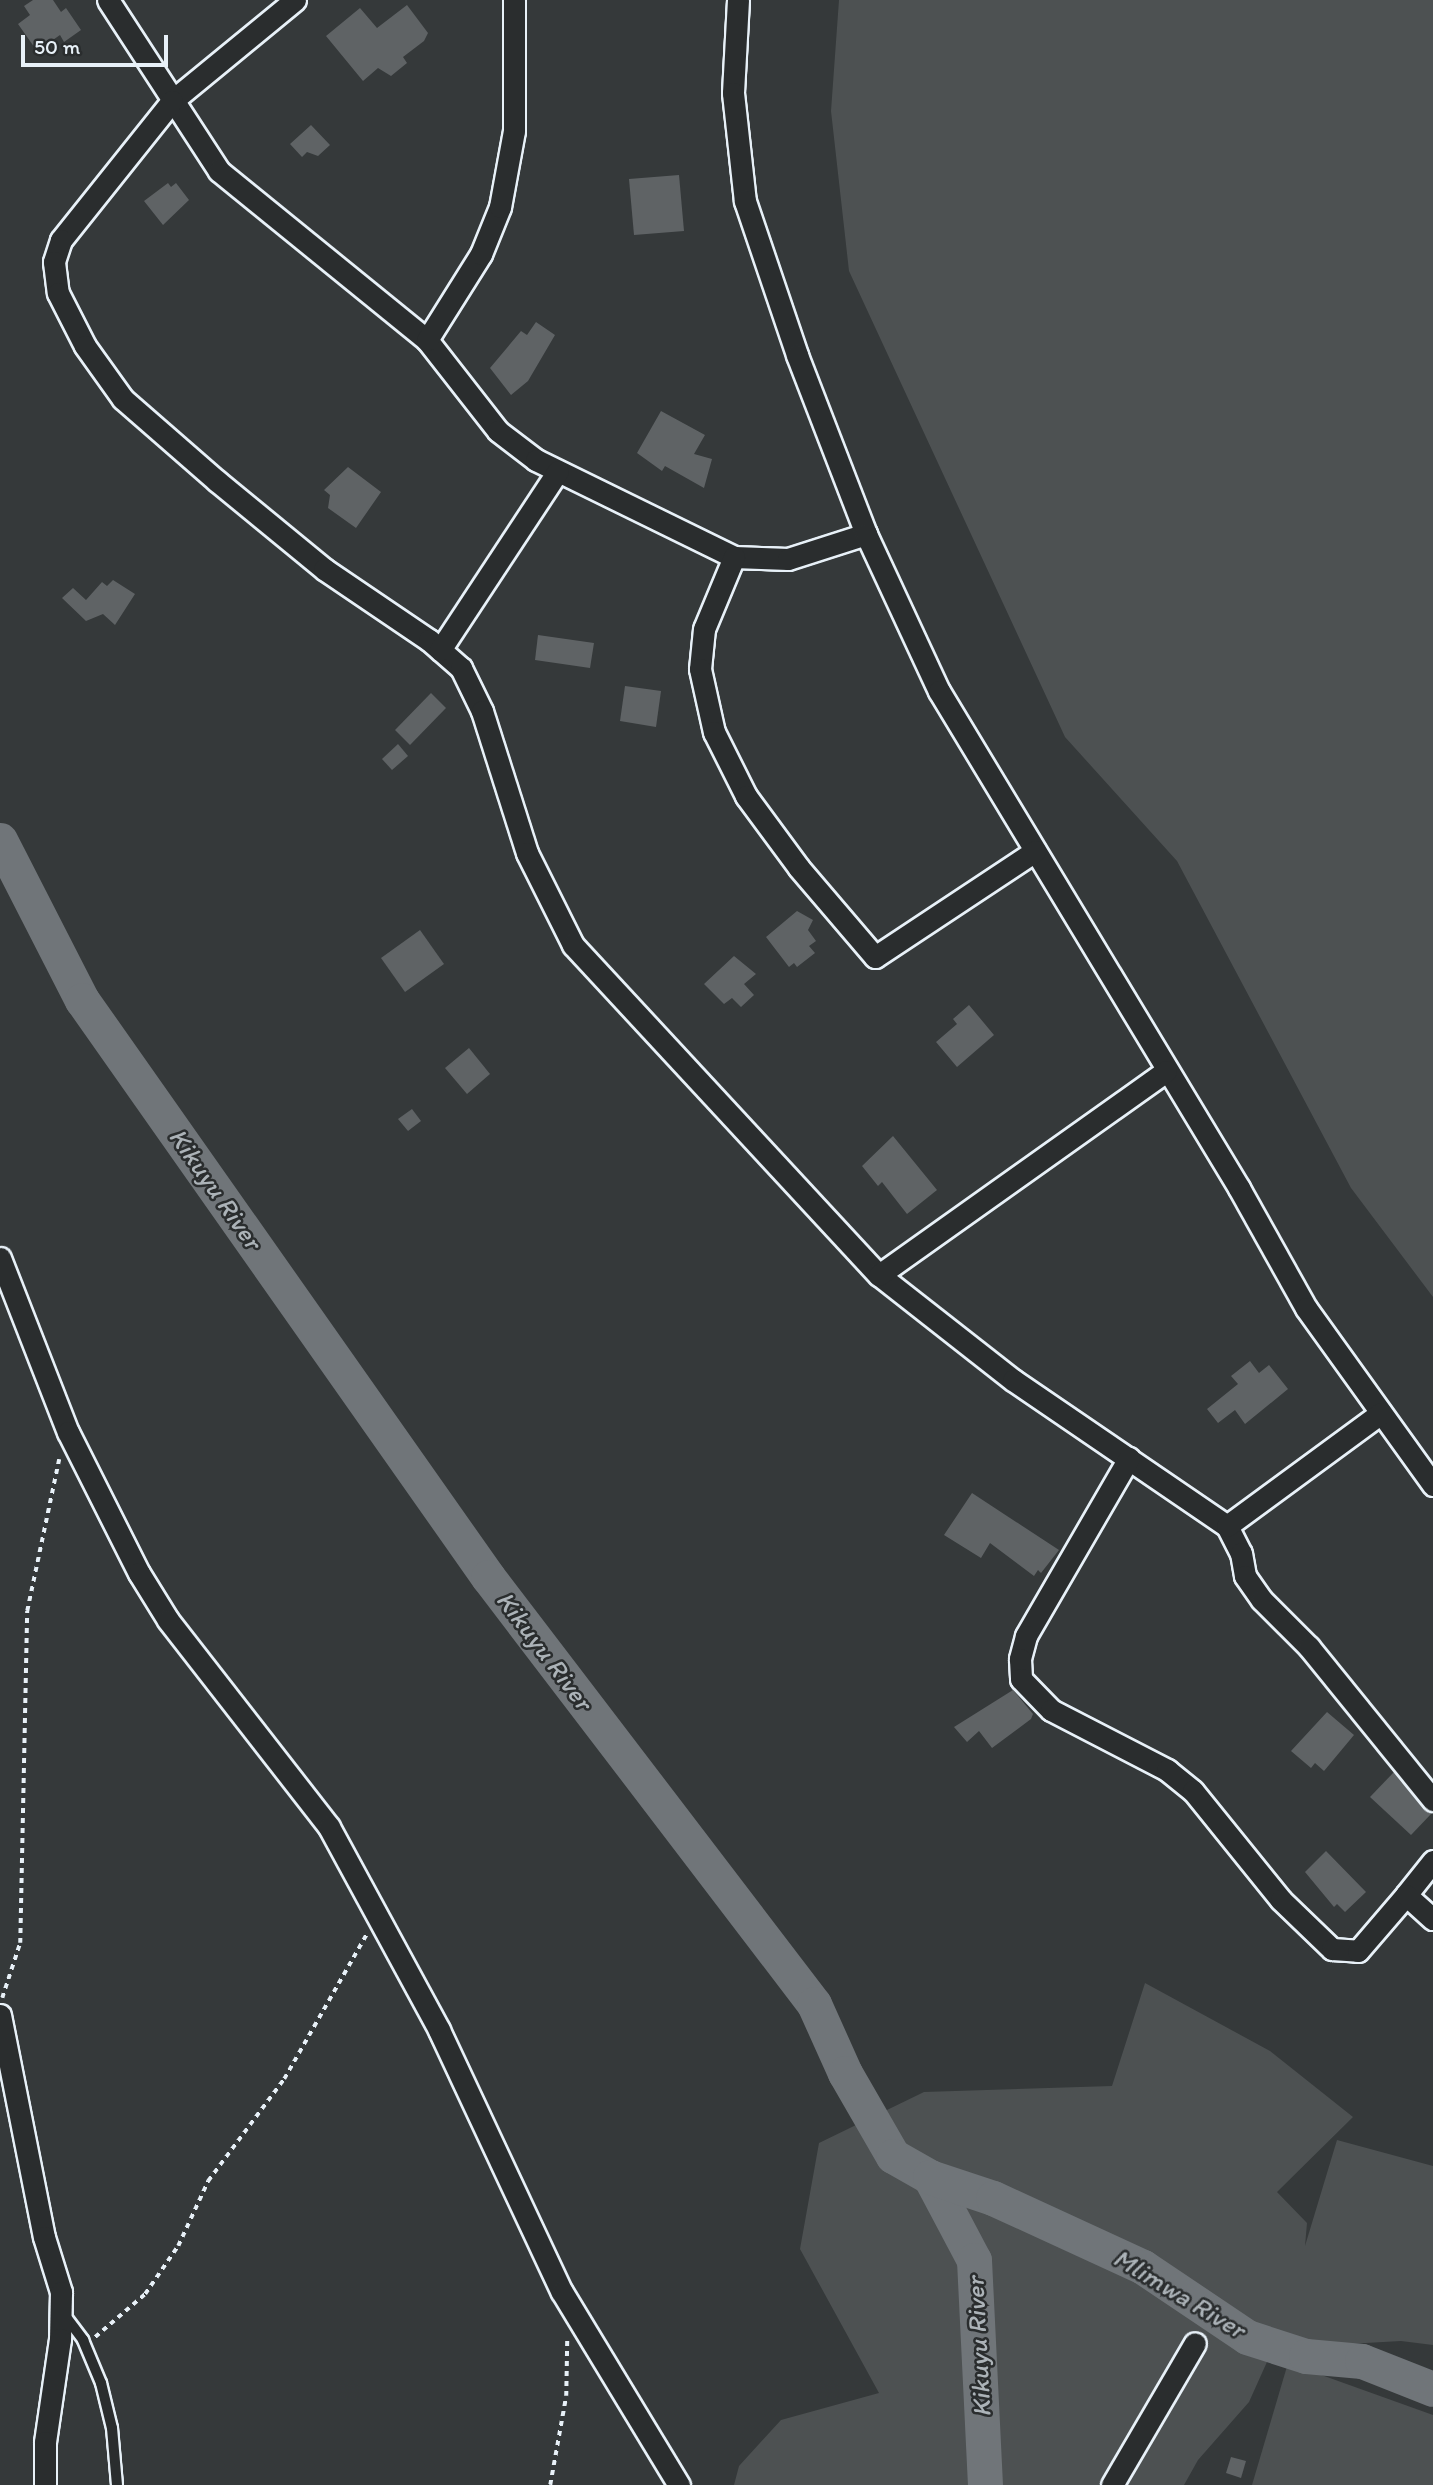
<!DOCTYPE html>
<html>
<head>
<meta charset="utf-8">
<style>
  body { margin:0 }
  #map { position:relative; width:1433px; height:2485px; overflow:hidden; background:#35393a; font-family:Itim,sans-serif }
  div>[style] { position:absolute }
  .green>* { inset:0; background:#4d5152 }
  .river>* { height:35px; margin:-17.5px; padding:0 17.5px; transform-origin:17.5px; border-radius:17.5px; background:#707579 }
  .building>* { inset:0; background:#5f6365 }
  .path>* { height:3.5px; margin-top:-1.75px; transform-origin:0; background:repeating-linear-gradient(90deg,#e8f1f8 0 5px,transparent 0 10px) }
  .roads { filter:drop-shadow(2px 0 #e8f1f8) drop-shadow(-2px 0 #e8f1f8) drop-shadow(0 2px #e8f1f8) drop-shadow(0 -2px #e8f1f8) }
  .lane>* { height:10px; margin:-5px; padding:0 5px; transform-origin:5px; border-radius:5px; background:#2a2d2e }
  .street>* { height:21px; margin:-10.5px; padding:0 10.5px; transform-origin:10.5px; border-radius:10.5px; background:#2a2d2e }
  span { translate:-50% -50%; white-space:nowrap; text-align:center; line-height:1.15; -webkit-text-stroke:5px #2a2d2e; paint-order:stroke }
  .water-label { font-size:26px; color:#acb3b8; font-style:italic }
  .scale { position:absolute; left:21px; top:35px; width:147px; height:32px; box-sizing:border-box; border:4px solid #e8f1f8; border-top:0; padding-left:9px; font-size:21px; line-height:24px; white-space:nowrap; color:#e8f1f8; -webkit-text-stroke:5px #2a2d2e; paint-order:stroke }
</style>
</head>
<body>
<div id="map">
  <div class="green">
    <i style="clip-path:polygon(839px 0,1433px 0,1433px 1297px,1351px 1188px,1177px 861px,1065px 737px,849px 271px,831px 111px)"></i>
    <i style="clip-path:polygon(1145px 1983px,1270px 2051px,1353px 2117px,1277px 2192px,1307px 2223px,1305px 2246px,1337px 2140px,1433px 2166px,1433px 2345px,1401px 2341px,1330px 2345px,1280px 2333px,1249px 2402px,1198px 2460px,1184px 2485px,734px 2485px,739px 2466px,781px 2420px,879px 2393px,800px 2249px,819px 2143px,924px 2092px,1112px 2086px)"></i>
    <i style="clip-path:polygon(1288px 2363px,1433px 2415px,1433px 2485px,1252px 2485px)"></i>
  </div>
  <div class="river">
    <i style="left:0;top:840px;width:180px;rotate:62.9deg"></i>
    <i style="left:82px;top:1000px;width:706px;rotate:54.87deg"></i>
    <i style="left:488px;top:1577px;width:537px;rotate:52.64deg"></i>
    <i style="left:814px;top:2004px;width:76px;rotate:65.8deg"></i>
    <i style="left:845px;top:2073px;width:96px;rotate:60deg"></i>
    <i style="left:893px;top:2156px;width:43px;rotate:29.6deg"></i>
    <i style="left:930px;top:2177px;width:94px;rotate:62.1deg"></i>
    <i style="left:974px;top:2260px;width:225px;rotate:87.2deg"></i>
    <i style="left:930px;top:2177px;width:66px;rotate:18.4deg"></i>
    <i style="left:993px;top:2198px;width:165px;rotate:24.7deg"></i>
    <i style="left:1143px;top:2267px;width:125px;rotate:33.9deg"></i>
    <i style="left:1247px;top:2337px;width:62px;rotate:17.9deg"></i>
    <i style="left:1306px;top:2356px;width:56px;rotate:5.1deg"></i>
    <i style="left:1362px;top:2361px;width:76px;rotate:21.5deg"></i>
  </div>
  <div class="building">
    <i style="clip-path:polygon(33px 0,53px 0,61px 12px,66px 8px,81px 30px,64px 42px,60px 35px,37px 51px,18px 24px,30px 15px,24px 6px)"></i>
    <i style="clip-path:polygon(407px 5px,428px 33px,424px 41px,403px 57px,407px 63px,391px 76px,378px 68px,363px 81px,326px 36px,360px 8px,377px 28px)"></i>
    <i style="clip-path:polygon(311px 125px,330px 145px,318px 156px,307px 152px,302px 157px,290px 144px)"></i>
    <i style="clip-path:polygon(679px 175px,684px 231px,634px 235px,629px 179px)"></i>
    <i style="clip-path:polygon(168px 183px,171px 187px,176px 183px,189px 200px,163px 225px,144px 201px)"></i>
    <i style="clip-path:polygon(536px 322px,555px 335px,528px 381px,511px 395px,490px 368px,521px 331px,527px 335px)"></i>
    <i style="clip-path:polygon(661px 411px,705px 435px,694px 454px,712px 459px,704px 488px,665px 466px,662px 471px,637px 453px)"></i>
    <i style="clip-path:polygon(348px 467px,381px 492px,356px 528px,328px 508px,330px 495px,324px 490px)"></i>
    <i style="clip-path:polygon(113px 580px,135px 594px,115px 625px,103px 614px,86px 621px,62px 598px,73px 588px,86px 600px,102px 582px,107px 586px)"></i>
    <i style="clip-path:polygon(538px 635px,594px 643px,590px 668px,535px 660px)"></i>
    <i style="clip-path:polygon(625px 686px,661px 691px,656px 727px,620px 721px)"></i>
    <i style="clip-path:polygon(431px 693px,446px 708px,410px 745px,395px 730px)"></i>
    <i style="clip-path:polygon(398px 744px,408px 756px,392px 770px,382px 759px)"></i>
    <i style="clip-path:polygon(797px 911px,813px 920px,808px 930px,816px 941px,809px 946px,815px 953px,797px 967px,794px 963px,789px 967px,766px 937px)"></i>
    <i style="clip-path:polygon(420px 930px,444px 964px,405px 992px,381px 958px)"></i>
    <i style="clip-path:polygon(734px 956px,756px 974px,744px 984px,754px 995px,741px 1007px,732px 998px,724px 1004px,704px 984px)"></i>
    <i style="clip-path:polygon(969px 1005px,994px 1035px,957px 1067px,936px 1042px,957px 1024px,953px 1019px)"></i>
    <i style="clip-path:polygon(469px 1048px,490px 1074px,467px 1094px,445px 1068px)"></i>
    <i style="clip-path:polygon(412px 1109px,421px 1121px,408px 1131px,398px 1119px)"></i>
    <i style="clip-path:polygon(893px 1136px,937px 1190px,907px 1214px,882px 1182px,878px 1186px,862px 1166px)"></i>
    <i style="clip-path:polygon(1250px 1361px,1259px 1373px,1269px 1365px,1288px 1389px,1245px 1424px,1235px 1410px,1218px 1423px,1207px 1409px,1238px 1384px,1231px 1376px)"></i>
    <i style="clip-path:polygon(972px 1493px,1059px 1550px,1041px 1573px,1038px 1570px,1034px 1576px,990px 1543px,981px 1558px,944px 1535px)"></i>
    <i style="clip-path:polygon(1013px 1690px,1033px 1714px,1031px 1719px,992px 1748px,979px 1731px,967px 1742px,954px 1727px)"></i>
    <i style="clip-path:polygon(1327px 1712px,1354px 1735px,1324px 1771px,1315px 1763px,1311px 1768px,1291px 1751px)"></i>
    <i style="clip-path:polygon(1394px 1772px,1432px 1813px,1411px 1835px,1370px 1797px)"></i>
    <i style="clip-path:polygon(1326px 1851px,1366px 1892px,1345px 1912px,1337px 1904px,1334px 1907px,1305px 1872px)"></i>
    <i style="clip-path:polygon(1231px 2457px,1246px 2461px,1241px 2478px,1226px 2473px)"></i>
  </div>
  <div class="path">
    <i style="left:2px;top:1998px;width:58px;rotate:-71.9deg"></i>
    <i style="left:20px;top:1943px;width:332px;rotate:-88.8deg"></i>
    <i style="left:27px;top:1611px;width:155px;rotate:-78.1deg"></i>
    <i style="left:95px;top:2337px;width:66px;rotate:-40.7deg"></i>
    <i style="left:145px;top:2294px;width:58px;rotate:-55.5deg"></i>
    <i style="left:178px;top:2246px;width:72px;rotate:-65.2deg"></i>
    <i style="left:208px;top:2181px;width:127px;rotate:-53.3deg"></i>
    <i style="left:284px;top:2079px;width:166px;rotate:-60.3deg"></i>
    <i style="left:550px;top:2485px;width:90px;rotate:-79.8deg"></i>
    <i style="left:566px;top:2396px;width:57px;rotate:-89deg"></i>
  </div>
  <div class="roads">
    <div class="lane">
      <i style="left:63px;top:2313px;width:34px;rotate:53deg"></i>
      <i style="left:83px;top:2340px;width:47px;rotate:67.3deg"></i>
      <i style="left:101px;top:2383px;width:46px;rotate:76.3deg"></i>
      <i style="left:112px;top:2428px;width:57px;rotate:85deg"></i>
    </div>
    <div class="street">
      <i style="left:108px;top:0;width:204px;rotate:57deg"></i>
      <i style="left:219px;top:171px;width:268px;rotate:39.1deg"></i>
      <i style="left:427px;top:340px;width:115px;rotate:52deg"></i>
      <i style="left:498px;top:431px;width:48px;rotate:37.3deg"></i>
      <i style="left:536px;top:460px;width:220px;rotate:26.1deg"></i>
      <i style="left:734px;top:557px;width:54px;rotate:2.1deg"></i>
      <i style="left:788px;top:559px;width:82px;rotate:-17.8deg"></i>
      <i style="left:295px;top:0;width:159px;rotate:140.6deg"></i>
      <i style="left:172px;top:101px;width:178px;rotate:128.6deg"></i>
      <i style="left:61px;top:240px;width:23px;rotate:108deg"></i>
      <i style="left:54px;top:262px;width:31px;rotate:83deg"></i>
      <i style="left:58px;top:293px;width:59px;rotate:63deg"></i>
      <i style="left:85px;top:346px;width:65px;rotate:54.4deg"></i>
      <i style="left:123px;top:399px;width:125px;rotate:41.1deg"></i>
      <i style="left:217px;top:481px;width:139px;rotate:39.4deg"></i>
      <i style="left:324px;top:569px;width:127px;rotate:34.1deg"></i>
      <i style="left:429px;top:640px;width:43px;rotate:41.2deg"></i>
      <i style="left:461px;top:668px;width:48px;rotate:64deg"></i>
      <i style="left:482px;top:711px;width:149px;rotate:72.4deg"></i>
      <i style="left:527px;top:853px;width:103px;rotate:63.4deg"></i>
      <i style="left:573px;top:945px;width:450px;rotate:47.2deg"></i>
      <i style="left:879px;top:1275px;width:170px;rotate:38.1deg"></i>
      <i style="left:1013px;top:1380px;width:259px;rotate:34.3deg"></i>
      <i style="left:1227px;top:1526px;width:30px;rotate:63deg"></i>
      <i style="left:1241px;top:1553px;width:23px;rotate:80deg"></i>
      <i style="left:1245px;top:1576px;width:29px;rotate:55deg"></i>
      <i style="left:1262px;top:1600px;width:66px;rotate:45deg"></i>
      <i style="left:1309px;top:1647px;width:197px;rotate:51deg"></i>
      <i style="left:738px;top:0;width:93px;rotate:93.1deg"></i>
      <i style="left:733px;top:93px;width:109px;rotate:83.7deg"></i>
      <i style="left:745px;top:201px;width:163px;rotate:71.3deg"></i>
      <i style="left:797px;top:355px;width:192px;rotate:68.9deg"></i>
      <i style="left:866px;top:534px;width:173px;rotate:65.1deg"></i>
      <i style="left:939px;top:691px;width:581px;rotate:58.88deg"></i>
      <i style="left:1239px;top:1188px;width:137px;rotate:60.8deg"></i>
      <i style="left:1306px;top:1308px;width:218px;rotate:54.3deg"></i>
      <i style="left:427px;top:340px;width:102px;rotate:-57.9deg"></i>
      <i style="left:481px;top:254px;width:51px;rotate:-68deg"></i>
      <i style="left:500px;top:207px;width:77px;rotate:-79.6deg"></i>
      <i style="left:514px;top:131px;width:131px;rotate:-90deg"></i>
      <i style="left:734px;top:557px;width:78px;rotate:112.6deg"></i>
      <i style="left:704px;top:629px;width:40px;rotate:95.7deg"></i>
      <i style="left:700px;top:669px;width:65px;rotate:77.5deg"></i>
      <i style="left:714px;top:732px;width:72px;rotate:63.4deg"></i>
      <i style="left:746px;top:796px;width:89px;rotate:53.6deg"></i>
      <i style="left:799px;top:868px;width:117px;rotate:49.5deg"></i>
      <i style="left:875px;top:957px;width:192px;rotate:-33.5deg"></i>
      <i style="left:440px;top:650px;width:214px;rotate:-56.6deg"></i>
      <i style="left:0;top:1258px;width:187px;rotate:68.7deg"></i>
      <i style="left:68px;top:1432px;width:158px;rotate:63.3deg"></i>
      <i style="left:139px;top:1573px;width:55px;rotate:58.3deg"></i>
      <i style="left:168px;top:1620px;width:262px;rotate:52.1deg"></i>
      <i style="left:329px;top:1827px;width:231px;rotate:61.5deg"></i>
      <i style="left:439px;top:2030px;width:289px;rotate:64.9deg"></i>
      <i style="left:562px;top:2292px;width:226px;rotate:58.8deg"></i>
      <i style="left:879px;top:1275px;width:352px;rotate:-35.4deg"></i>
      <i style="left:1129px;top:1458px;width:206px;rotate:120.1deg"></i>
      <i style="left:1026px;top:1636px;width:24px;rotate:105deg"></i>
      <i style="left:1020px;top:1659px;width:20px;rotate:87deg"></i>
      <i style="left:1021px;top:1679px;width:43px;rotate:45.9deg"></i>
      <i style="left:1051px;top:1710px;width:131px;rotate:27.3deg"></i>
      <i style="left:1167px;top:1770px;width:33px;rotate:39deg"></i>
      <i style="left:1193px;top:1791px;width:140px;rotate:51.1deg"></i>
      <i style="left:1281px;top:1900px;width:71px;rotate:43.9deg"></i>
      <i style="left:1332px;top:1949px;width:26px;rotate:4deg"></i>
      <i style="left:1358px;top:1951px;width:74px;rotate:-49.4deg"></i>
      <i style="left:1227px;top:1526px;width:191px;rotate:-36.3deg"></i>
      <i style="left:1433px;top:1861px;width:43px;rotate:128.5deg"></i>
      <i style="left:1406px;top:1895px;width:36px;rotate:42deg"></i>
      <i style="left:0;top:2015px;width:226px;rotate:78.8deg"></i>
      <i style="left:44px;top:2237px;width:58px;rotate:72.8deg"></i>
      <i style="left:61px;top:2292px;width:47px;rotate:91.2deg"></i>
      <i style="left:60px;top:2339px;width:104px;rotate:98.3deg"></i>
      <i style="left:45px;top:2442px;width:43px;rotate:90deg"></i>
      <i style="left:1112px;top:2485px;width:164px;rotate:-59.7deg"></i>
    </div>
  </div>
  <div class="water-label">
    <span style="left:215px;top:1189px;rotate:55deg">Kikuyu River</span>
    <span style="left:544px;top:1651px;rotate:53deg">Kikuyu River</span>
    <span style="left:1179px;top:2294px;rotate:31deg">Mlimwa River</span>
    <span style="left:979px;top:2347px;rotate:-93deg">Kikuyu River</span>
  </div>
  <div class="scale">50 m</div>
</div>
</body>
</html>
